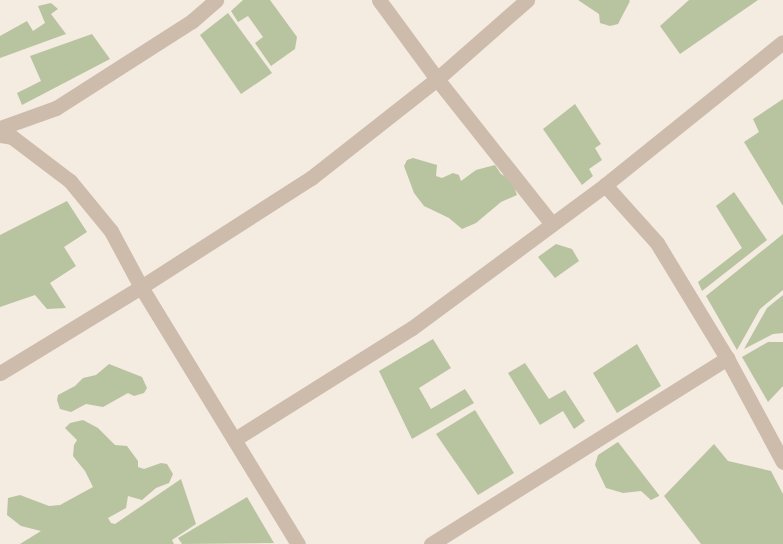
<!DOCTYPE html>
<html>
<head>
<meta charset="utf-8">
<style>
  body { margin:0 }
  #map { position:relative; width:783px; height:544px; overflow:hidden; background:#f4ebe1; font-family:Figtree,sans-serif }
  div>[style] { position:absolute }
  .green>* { inset:0; background:#b8c4a0 }
  .minor>* { height:15px; margin:-7.5px; padding:0 7.5px; transform-origin:7.5px; border-radius:7.5px; background:#cdbbac }
  span { translate:-50% -50%; white-space:nowrap; text-align:center; line-height:1.15; -webkit-text-stroke:5px #fbf5ee; paint-order:stroke }
</style>
</head>
<body>
<div id="map">
  <div class="green">
    <i style="clip-path:polygon(243px 0,270px 0,297px 37px,295px 49px,271px 66px,255px 43px,263px 37px,248px 16px,238px 22px,231px 11px)"></i>
    <i style="clip-path:polygon(578px 0,629px 0,630px 1px,618px 24px,610px 26px,600px 23px,599px 14px)"></i>
    <i style="clip-path:polygon(689px 0,758px 0,680px 54px,660px 26px)"></i>
    <i style="clip-path:polygon(51px 3px,58px 9px,51px 14px,66px 34px,0 58px,0 36px,27px 21px,33px 31px,45px 23px,38px 6px)"></i>
    <i style="clip-path:polygon(228px 13px,272px 73px,241px 94px,200px 35px)"></i>
    <i style="clip-path:polygon(92px 34px,110px 59px,22px 105px,17px 93px,41px 81px,30px 56px)"></i>
    <i style="clip-path:polygon(783px 99px,783px 206px,744px 142px,759px 132px,753px 119px)"></i>
    <i style="clip-path:polygon(575px 104px,601px 144px,595px 148px,602px 160px,589px 169px,593px 176px,582px 185px,543px 129px)"></i>
    <i style="clip-path:polygon(413px 158px,437px 165px,436px 176px,442px 178px,453px 173px,459px 175px,461px 181px,476px 170px,495px 165px,501px 174px,512px 180px,517px 195px,501px 202px,476px 223px,462px 229px,449px 218px,424px 206px,414px 193px,404px 166px,407px 160px)"></i>
    <i style="clip-path:polygon(734px 192px,767px 240px,702px 291px,698px 282px,742px 248px,716px 206px)"></i>
    <i style="clip-path:polygon(67px 201px,87px 232px,64px 247px,76px 266px,50px 283px,66px 308px,47px 309px,35px 295px,0 307px,0 235px)"></i>
    <i style="clip-path:polygon(783px 234px,783px 290px,760px 309px,737px 350px,706px 296px)"></i>
    <i style="clip-path:polygon(556px 244px,572px 249px,579px 261px,555px 278px,538px 257px)"></i>
    <i style="clip-path:polygon(783px 295px,783px 333px,773px 334px,744px 349px,767px 308px)"></i>
    <i style="clip-path:polygon(433px 339px,451px 368px,419px 388px,431px 409px,465px 389px,474px 403px,412px 439px,379px 371px)"></i>
    <i style="clip-path:polygon(768px 342px,783px 342px,783px 386px,768px 402px,742px 357px)"></i>
    <i style="clip-path:polygon(637px 344px,661px 386px,617px 413px,593px 373px)"></i>
    <i style="clip-path:polygon(525px 363px,549px 399px,565px 390px,585px 421px,574px 429px,563px 411px,540px 425px,508px 373px)"></i>
    <i style="clip-path:polygon(109px 364px,142px 377px,147px 388px,144px 393px,134px 396px,128px 393px,103px 407px,86px 404px,71px 412px,60px 409px,57px 400px,58px 395px,75px 386px,83px 378px,96px 375px)"></i>
    <i style="clip-path:polygon(475px 410px,514px 473px,478px 495px,436px 434px)"></i>
    <i style="clip-path:polygon(83px 420px,98px 428px,115px 445px,127px 446px,138px 461px,138px 467px,144px 469px,161px 463px,167px 464px,173px 474px,169px 483px,156px 488px,142px 500px,128px 496px,126px 508px,108px 518px,111px 523px,115px 524px,181px 479px,196px 524px,172px 540px,174px 544px,20px 544px,41px 531px,21px 526px,7px 515px,8px 498px,20px 495px,49px 506px,60px 505px,93px 487px,85px 471px,73px 456px,74px 445px,77px 440px,65px 428px,70px 423px)"></i>
    <i style="clip-path:polygon(618px 442px,659px 495px,659px 496px,651px 500px,641px 491px,623px 493px,606px 488px,595px 465px,598px 455px)"></i>
    <i style="clip-path:polygon(714px 444px,728px 461px,771px 471px,783px 494px,783px 544px,701px 544px,664px 496px)"></i>
    <i style="clip-path:polygon(247px 497px,274px 543px,182px 544px,178px 538px)"></i>
  </div>
  <div class="minor">
    <i style="left:379px;top:0;width:98px;rotate:53.7deg"></i>
    <i style="left:437px;top:79px;width:185px;rotate:51.6deg"></i>
    <i style="left:0;top:128px;width:59px;rotate:-19.7deg"></i>
    <i style="left:56px;top:108px;width:161px;rotate:-32.6deg"></i>
    <i style="left:192px;top:21px;width:32px;rotate:-41deg"></i>
    <i style="left:0;top:135px;width:12px;rotate:9deg"></i>
    <i style="left:12px;top:137px;width:73px;rotate:37.2deg"></i>
    <i style="left:70px;top:181px;width:65px;rotate:50.6deg"></i>
    <i style="left:111px;top:231px;width:64px;rotate:61.8deg"></i>
    <i style="left:141px;top:287px;width:301px;rotate:58.6deg"></i>
    <i style="left:605px;top:185px;width:78px;rotate:48.1deg"></i>
    <i style="left:657px;top:243px;width:135px;rotate:58.7deg"></i>
    <i style="left:727px;top:358px;width:118px;rotate:61.7deg"></i>
    <i style="left:0;top:373px;width:165px;rotate:-31.4deg"></i>
    <i style="left:141px;top:287px;width:202px;rotate:-32.7deg"></i>
    <i style="left:311px;top:178px;width:160px;rotate:-38.2deg"></i>
    <i style="left:437px;top:79px;width:120px;rotate:-41.3deg"></i>
    <i style="left:235px;top:439px;width:209px;rotate:-32.1deg"></i>
    <i style="left:412px;top:328px;width:240px;rotate:-36.5deg"></i>
    <i style="left:605px;top:185px;width:228px;rotate:-38.8deg"></i>
    <i style="left:431px;top:544px;width:350px;rotate:-32.1deg"></i>
  </div>
</div>
</body>
</html>
